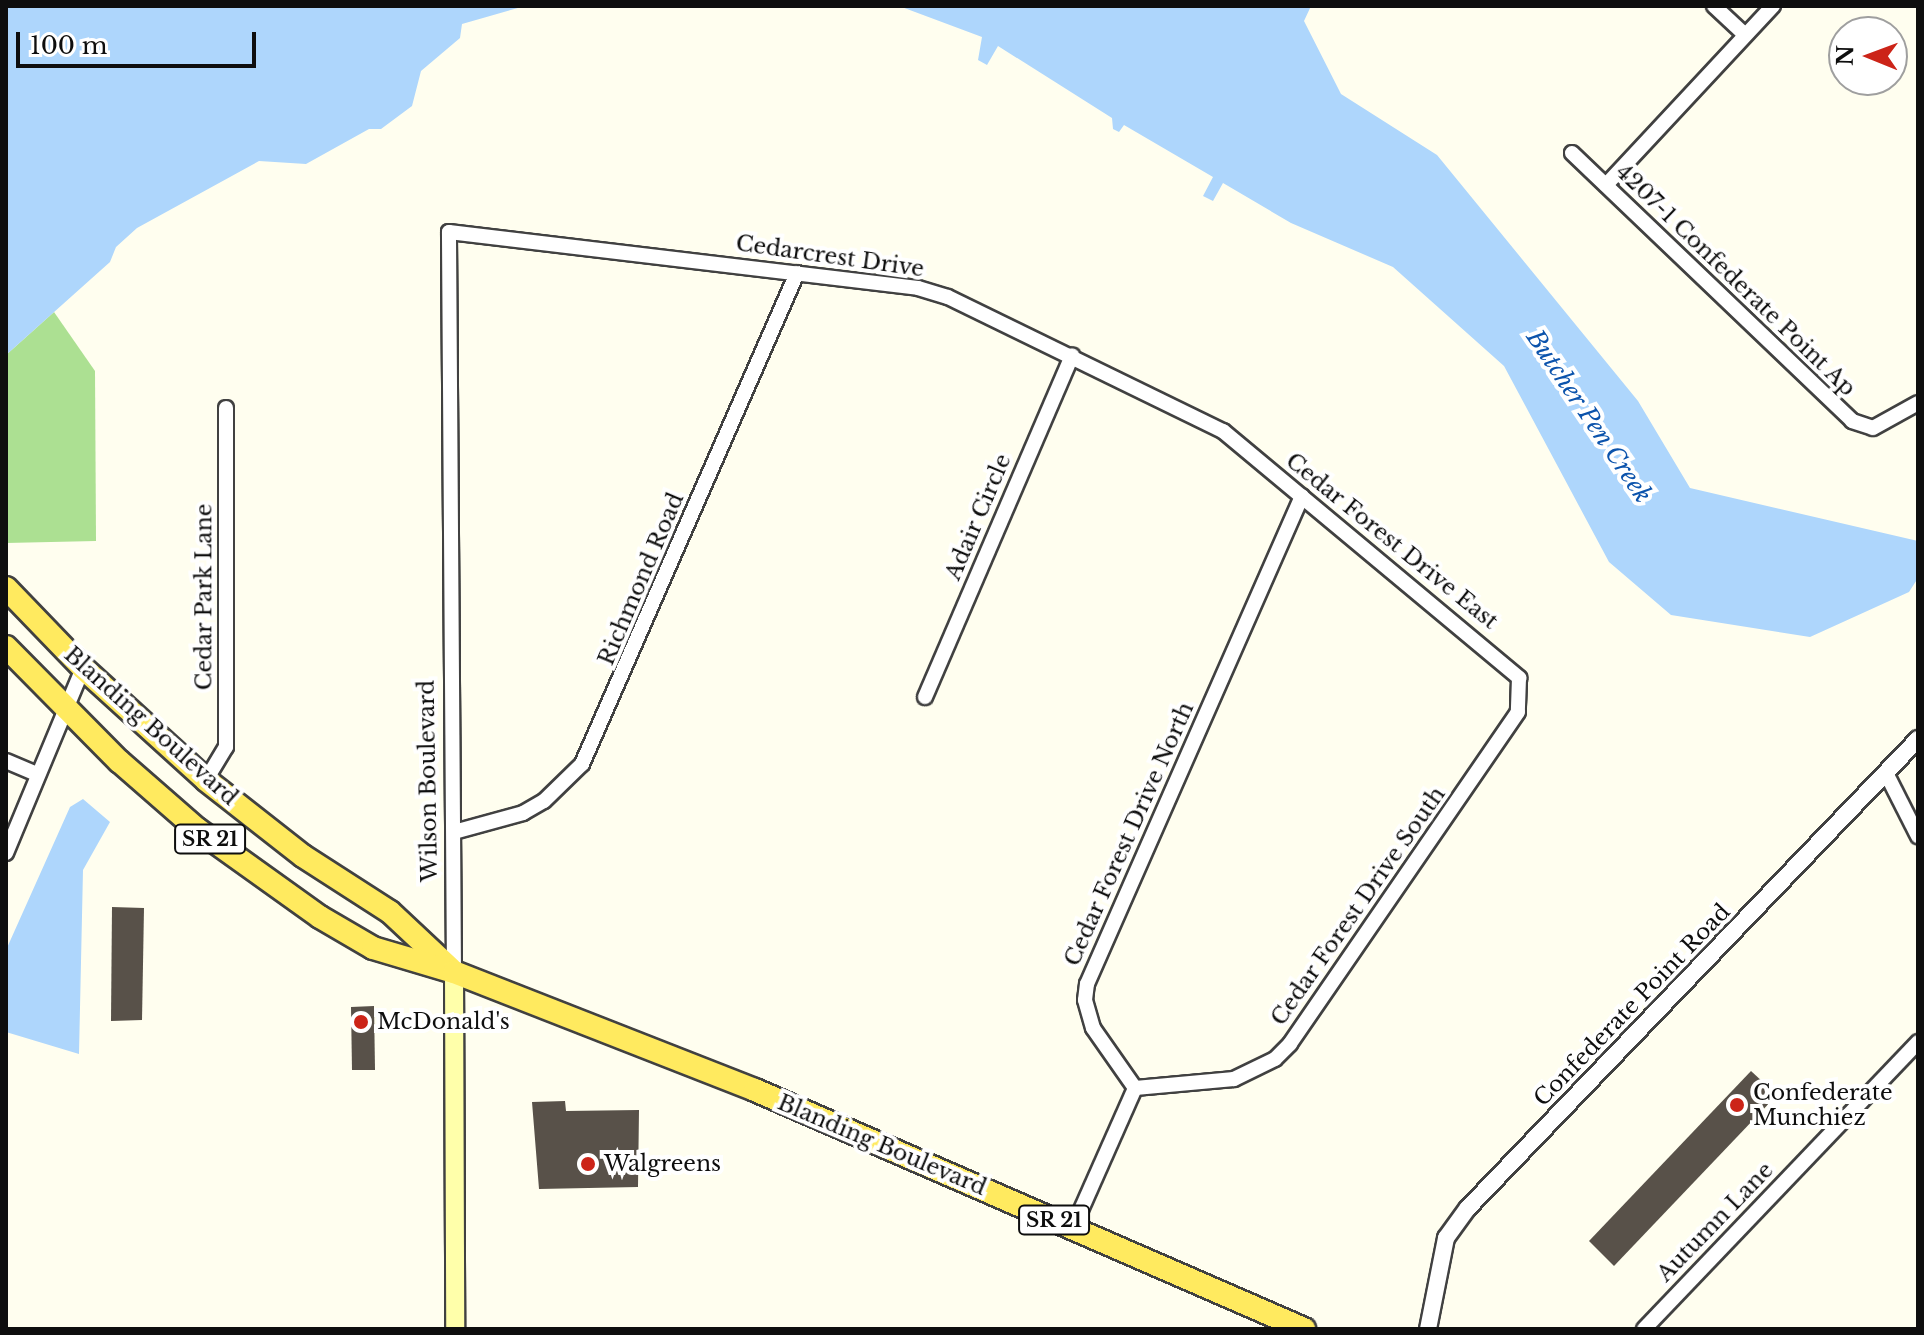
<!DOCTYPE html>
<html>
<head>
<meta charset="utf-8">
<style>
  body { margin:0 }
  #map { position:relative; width:1924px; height:1335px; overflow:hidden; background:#fffeef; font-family:"Libre Baskerville",serif }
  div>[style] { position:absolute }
  .forest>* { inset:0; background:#ace092 }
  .water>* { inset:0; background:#aed6fc }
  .building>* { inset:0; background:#585149 }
  .roads { filter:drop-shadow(2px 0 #414141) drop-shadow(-2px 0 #414141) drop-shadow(0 2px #414141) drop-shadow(0 -2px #414141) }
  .minor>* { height:14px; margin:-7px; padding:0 7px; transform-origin:7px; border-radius:7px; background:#fff }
  .tertiary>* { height:16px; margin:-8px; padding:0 8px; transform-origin:8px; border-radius:8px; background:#fff }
  .secondary>* { height:18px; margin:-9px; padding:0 9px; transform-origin:9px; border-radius:9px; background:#ffa }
  .primary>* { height:22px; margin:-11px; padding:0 11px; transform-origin:11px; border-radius:11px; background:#ffea5f }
  .dots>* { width:22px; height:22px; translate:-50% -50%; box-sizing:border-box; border:4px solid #fff; border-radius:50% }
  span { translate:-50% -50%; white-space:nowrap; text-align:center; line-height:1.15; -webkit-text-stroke:8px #fff; paint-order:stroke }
  .shield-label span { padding:2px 6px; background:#fff; border:2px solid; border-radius:6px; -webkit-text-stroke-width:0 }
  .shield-label { font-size:20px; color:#0e0e0e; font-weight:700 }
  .street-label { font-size:22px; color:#0e0e0e }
  .poi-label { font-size:22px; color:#0e0e0e }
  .left { translate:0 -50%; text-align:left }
  .water-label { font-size:24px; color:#0b53ac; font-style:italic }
  .frame { position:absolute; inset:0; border:8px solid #0e0e0e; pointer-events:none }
  .north { position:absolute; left:1828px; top:16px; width:80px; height:80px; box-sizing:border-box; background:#fff; border:2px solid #9f9f9f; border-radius:50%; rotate:271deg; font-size:22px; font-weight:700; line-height:32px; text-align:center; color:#0e0e0e }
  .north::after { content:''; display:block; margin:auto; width:28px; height:36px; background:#cc2418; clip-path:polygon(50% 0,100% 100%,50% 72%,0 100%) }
  .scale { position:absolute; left:16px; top:32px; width:240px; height:36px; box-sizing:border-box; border:4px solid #0e0e0e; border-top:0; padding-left:10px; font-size:24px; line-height:28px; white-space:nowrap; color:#0e0e0e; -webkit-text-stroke:6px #fff; paint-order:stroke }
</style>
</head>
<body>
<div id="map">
  <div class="forest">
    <i style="clip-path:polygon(54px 312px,95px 371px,96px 541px,6px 543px,6px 355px)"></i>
  </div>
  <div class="water">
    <i style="clip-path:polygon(6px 6px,525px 6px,462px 24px,460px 38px,421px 71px,412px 106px,381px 129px,369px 129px,306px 164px,259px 161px,137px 228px,116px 247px,110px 262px,6px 355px)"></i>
    <i style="clip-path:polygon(899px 6px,1311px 6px,1304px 21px,1341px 94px,1437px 155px,1638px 401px,1690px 488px,1918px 541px,1918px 578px,1909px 592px,1810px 637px,1671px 615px,1609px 562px,1504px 366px,1393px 267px,1291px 223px,1223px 183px,1213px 201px,1203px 196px,1213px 177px,1124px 125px,1119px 132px,1113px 129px,1112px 118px,998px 46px,987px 65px,978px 60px,982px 37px)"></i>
    <i style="clip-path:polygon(83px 799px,110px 822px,83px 870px,79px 1054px,6px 1032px,6px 950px,70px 807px)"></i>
  </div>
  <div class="building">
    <i style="clip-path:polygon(112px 907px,144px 908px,142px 1020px,111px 1021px)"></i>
    <i style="clip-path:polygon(374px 1006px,375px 1070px,352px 1070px,351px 1007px)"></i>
    <i style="clip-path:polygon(1751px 1071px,1777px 1095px,1614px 1266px,1589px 1241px)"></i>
    <i style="clip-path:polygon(565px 1101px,566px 1111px,639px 1110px,638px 1187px,539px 1189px,532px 1102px)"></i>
  </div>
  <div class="roads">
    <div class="minor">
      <i style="left:1714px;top:6px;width:41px;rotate:43deg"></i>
      <i style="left:1572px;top:153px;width:388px;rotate:43.7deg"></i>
      <i style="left:1852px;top:421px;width:22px;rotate:18deg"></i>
      <i style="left:1873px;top:428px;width:51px;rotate:-29.1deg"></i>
      <i style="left:1606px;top:185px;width:245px;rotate:-47deg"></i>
      <i style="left:925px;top:697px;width:372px;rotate:-66.7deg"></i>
      <i style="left:6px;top:761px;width:34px;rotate:23deg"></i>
      <i style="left:1886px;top:773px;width:71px;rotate:63.1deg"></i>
      <i style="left:206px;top:780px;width:39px;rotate:-59deg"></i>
      <i style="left:226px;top:747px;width:339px;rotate:-90deg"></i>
      <i style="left:454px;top:832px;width:72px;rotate:-15.4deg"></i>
      <i style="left:523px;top:813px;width:24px;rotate:-30deg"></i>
      <i style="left:544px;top:801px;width:53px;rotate:-44.2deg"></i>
      <i style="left:582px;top:764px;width:536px;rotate:-66.35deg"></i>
      <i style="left:6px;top:853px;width:200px;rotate:-67.4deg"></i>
      <i style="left:454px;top:972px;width:740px;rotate:-90.39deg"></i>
      <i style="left:449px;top:232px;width:472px;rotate:6.8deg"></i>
      <i style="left:918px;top:288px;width:31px;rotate:17deg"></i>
      <i style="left:948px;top:297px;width:306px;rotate:26deg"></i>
      <i style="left:1223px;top:431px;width:386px;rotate:39.8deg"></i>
      <i style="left:1519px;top:678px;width:34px;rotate:92deg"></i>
      <i style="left:1518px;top:712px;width:403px;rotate:124.5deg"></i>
      <i style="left:1290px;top:1044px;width:21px;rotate:135deg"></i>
      <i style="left:1275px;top:1059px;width:46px;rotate:154deg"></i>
      <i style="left:1234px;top:1079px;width:99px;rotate:174.8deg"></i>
      <i style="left:1135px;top:1088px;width:73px;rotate:-125deg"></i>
      <i style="left:1093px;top:1028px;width:29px;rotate:-106deg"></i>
      <i style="left:1085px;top:1000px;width:16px;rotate:-83deg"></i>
      <i style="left:1087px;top:984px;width:533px;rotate:-66.22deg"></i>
      <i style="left:1073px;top:1228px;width:153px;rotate:-66.1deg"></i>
      <i style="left:1644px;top:1329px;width:397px;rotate:-46.3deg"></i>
    </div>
    <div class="tertiary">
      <i style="left:1428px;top:1329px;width:93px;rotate:-78.8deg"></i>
      <i style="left:1446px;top:1238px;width:37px;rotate:-54deg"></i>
      <i style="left:1468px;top:1208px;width:650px;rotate:-46.18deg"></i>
    </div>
    <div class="secondary">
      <i style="left:454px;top:972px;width:357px;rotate:89.8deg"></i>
    </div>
    <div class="primary">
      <i style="left:6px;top:588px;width:111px;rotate:46.1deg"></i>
      <i style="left:83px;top:668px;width:166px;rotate:42.3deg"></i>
      <i style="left:206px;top:780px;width:123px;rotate:38.1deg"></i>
      <i style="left:303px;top:856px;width:103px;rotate:32.8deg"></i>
      <i style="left:390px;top:912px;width:83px;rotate:43.1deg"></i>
      <i style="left:6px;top:647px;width:161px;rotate:45.3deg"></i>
      <i style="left:119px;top:761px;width:103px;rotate:41.1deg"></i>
      <i style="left:197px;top:829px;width:151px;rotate:35.6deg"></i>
      <i style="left:320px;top:917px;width:61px;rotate:30.3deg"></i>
      <i style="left:373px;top:948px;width:84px;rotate:16.5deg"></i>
      <i style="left:454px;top:972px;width:323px;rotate:21.4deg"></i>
      <i style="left:755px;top:1090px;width:599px;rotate:23.53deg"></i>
    </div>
  </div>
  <div class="dots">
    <i style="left:361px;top:1022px;background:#cc2418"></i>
    <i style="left:1737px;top:1105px;background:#cc2418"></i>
    <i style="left:588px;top:1164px;background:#cc2418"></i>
  </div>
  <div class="shield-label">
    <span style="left:210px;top:839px">SR 21</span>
    <span style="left:1054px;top:1220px">SR 21</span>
  </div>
  <div class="street-label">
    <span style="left:830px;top:256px;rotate:8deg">Cedarcrest Drive</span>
    <span style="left:1736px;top:280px;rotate:44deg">4207-1 Confederate Point Ap</span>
    <span style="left:978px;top:517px;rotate:-67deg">Adair Circle</span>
    <span style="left:1392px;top:541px;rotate:39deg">Cedar Forest Drive East</span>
    <span style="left:641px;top:579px;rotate:-67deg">Richmond Road</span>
    <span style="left:204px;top:597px;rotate:-90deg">Cedar Park Lane</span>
    <span style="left:151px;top:726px;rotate:42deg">Blanding Boulevard</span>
    <span style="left:428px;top:781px;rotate:-91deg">Wilson Boulevard</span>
    <span style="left:1129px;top:834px;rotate:-66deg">Cedar Forest Drive North</span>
    <span style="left:1358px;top:906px;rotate:-55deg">Cedar Forest Drive South</span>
    <span style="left:1632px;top:1005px;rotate:-46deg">Confederate Point Road</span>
    <span style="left:882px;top:1145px;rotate:23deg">Blanding Boulevard</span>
    <span style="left:1715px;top:1222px;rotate:-46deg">Autumn Lane</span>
  </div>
  <div class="poi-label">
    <span class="left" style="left:377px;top:1022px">McDonald's</span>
    <span class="left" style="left:1753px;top:1105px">Confederate<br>Munchiez</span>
    <span class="left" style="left:604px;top:1164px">Walgreens</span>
  </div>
  <div class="water-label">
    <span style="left:1589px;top:416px;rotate:56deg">Butcher Pen Creek</span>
  </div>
  <div class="frame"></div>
  <div class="north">N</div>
  <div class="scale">100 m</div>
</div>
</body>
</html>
